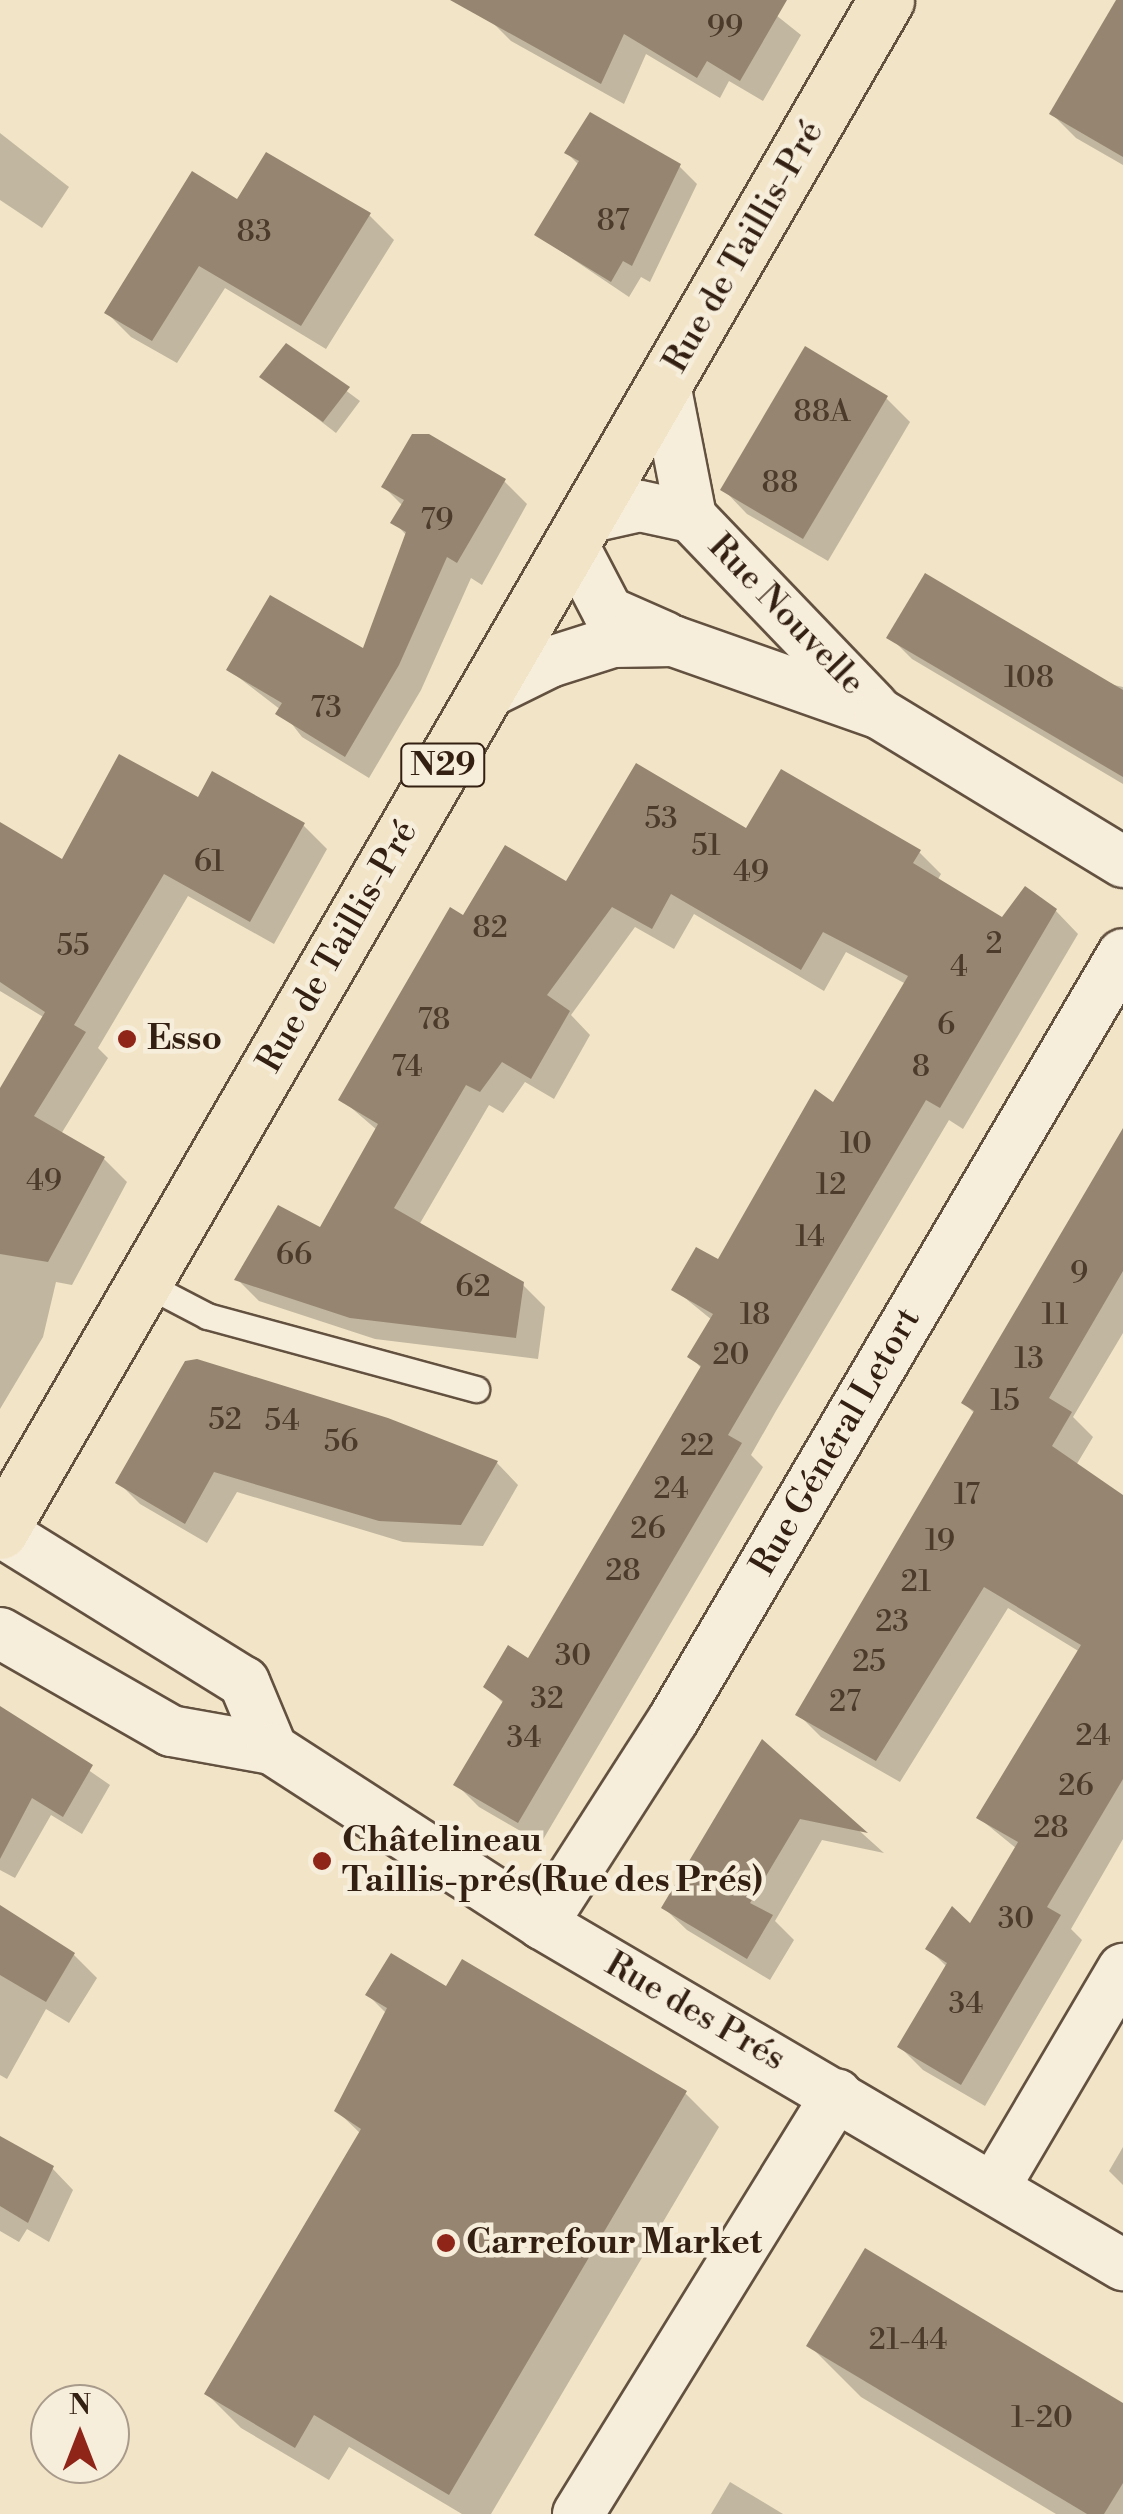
<!DOCTYPE html>
<html>
<head>
<meta charset="utf-8">
<style>
  body { margin:0 }
  #map { position:relative; width:1123px; height:2514px; overflow:hidden; background:#f2e4c7; font-family:"Libre Bodoni",serif }
  div>[style] { position:absolute }
  .shadow>* { inset:0; background:#0003 }
  .building>* { inset:0; background:#968671 }
  .roads { filter:drop-shadow(2px 0 #635140) drop-shadow(-2px 0 #635140) drop-shadow(0 2px #635140) drop-shadow(0 -2px #635140) }
  .service>* { height:25px; margin:-12.5px; padding:0 12.5px; transform-origin:12.5px; border-radius:12.5px; background:#f7eddb }
  .minor>* { height:50px; margin:-25px; padding:0 25px; transform-origin:25px; border-radius:25px; background:#f7eddb }
  .primary>* { height:55px; margin:-27.5px; padding:0 27.5px; transform-origin:27.5px; border-radius:27.5px; background:#f2e4c7 }
  .dots>* { width:28px; height:28px; translate:-50% -50%; box-sizing:border-box; border:5px solid #f7eddb; border-radius:50% }
  span { translate:-50% -50%; white-space:nowrap; text-align:center; line-height:1.15; -webkit-text-stroke:9px #f7eddb; paint-order:stroke }
  .number-label { font-size:30px; color:#4c3a2a }
  .number-label span { -webkit-text-stroke-width:0 }
  .shield-label span { padding:2px 8px; background:#f7eddb; border:2px solid; border-radius:8px; -webkit-text-stroke-width:0 }
  .shield-label { font-size:32px; color:#332013; font-weight:700 }
  .street-label { font-size:35px; color:#332013 }
  .poi-label { font-size:35px; color:#332013; font-weight:700 }
  .left { translate:0 -50%; text-align:left }
  .north { position:absolute; left:30px; top:2384px; width:100px; height:100px; box-sizing:border-box; background:#f7eddb; border:2px solid #a99b8b; border-radius:50%; rotate:0deg; font-size:28px; font-weight:700; line-height:40px; text-align:center; color:#332013 }
  .north::after { content:''; display:block; margin:auto; width:35px; height:45px; background:#8f2418; clip-path:polygon(50% 0,100% 100%,50% 72%,0 100%) }
</style>
</head>
<body>
<div id="map">
  <div class="shadow">
    <i style="clip-path:polygon(499px 0,757px 0,801px 35px,763px 101px,729px 81px,720px 98px,646px 54px,624px 104px,511px 41px,489px 19px)"></i>
    <i style="clip-path:polygon(1123px 22px,1123px 165px,1076px 138px,1052px 114px)"></i>
    <i style="clip-path:polygon(0 133px,69px 187px,42px 228px,0 200px)"></i>
    <i style="clip-path:polygon(567px 153px,679px 166px,697px 184px,650px 282px,641px 277px,629px 297px,537px 235px,579px 165px)"></i>
    <i style="clip-path:polygon(238px 203px,369px 215px,394px 240px,326px 349px,225px 288px,177px 363px,131px 337px,107px 313px)"></i>
    <i style="clip-path:polygon(286px 346px,360px 401px,336px 433px,262px 376px)"></i>
    <i style="clip-path:polygon(886px 398px,910px 422px,828px 561px,747px 514px,723px 489px)"></i>
    <i style="clip-path:polygon(504px 481px,527px 504px,482px 585px,471px 578px,421px 690px,369px 778px,302px 737px,281px 710px,229px 670px,364px 652px,407px 536px,394px 522px,403px 506px,384px 487px)"></i>
    <i style="clip-path:polygon(890px 637px,1123px 687px,1123px 784px,912px 659px)"></i>
    <i style="clip-path:polygon(198px 800px,303px 825px,327px 849px,274px 944px,188px 896px,98px 1048px,108px 1058px,61px 1134px,104px 1159px,127px 1182px,72px 1285px,56px 1282px,43px 1337px,0 1409px,0 1093px,45px 1018px,0 991px,0 855px,63px 862px)"></i>
    <i style="clip-path:polygon(746px 831px,919px 852px,941px 874px,937px 881px,1002px 920px,1056px 911px,1078px 934px,963px 1129px,949px 1120px,776px 1411px,751px 1455px,763px 1467px,541px 1843px,479px 1807px,457px 1785px,504px 1704px,486px 1686px,529px 1661px,702px 1369px,690px 1356px,712px 1320px,674px 1289px,719px 1262px,834px 1106px,906px 984px,846px 952px,824px 991px,694px 914px,674px 949px,635px 927px,571px 1015px,590px 1035px,554px 1099px,525px 1082px,503px 1113px,489px 1105px,419px 1225px,522px 1284px,545px 1307px,538px 1359px,375px 1339px,259px 1301px,237px 1279px,321px 1230px,377px 1130px,341px 1099px,464px 918px)"></i>
    <i style="clip-path:polygon(1123px 1133px,1123px 1333px,1073px 1417px,1093px 1437px,1075px 1467px,1123px 1502px,1123px 1839px,1071px 1929px,1082px 1940px,985px 2106px,923px 2070px,900px 2047px,947px 1967px,929px 1949px,971px 1926px,1017px 1849px,979px 1818px,1080px 1652px,1008px 1608px,900px 1782px,821px 1737px,798px 1714px,975px 1414px,964px 1403px)"></i>
    <i style="clip-path:polygon(184px 1367px,497px 1463px,518px 1485px,483px 1546px,403px 1542px,237px 1492px,207px 1543px,140px 1504px,118px 1482px)"></i>
    <i style="clip-path:polygon(0 1709px,110px 1785px,82px 1834px,51px 1815px,15px 1878px,0 1870px)"></i>
    <i style="clip-path:polygon(762px 1743px,884px 1853px,822px 1840px,775px 1921px,794px 1940px,770px 1980px,687px 1930px,664px 1908px)"></i>
    <i style="clip-path:polygon(0 1909px,74px 1955px,97px 1978px,69px 2023px,46px 2009px,7px 2079px,0 2075px)"></i>
    <i style="clip-path:polygon(447px 1990px,685px 2093px,719px 2127px,491px 2514px,462px 2514px,349px 2447px,329px 2480px,241px 2428px,207px 2394px,361px 2134px,337px 2111px,387px 2014px,368px 1995px)"></i>
    <i style="clip-path:polygon(0 2139px,52px 2168px,73px 2190px,49px 2242px,27px 2229px,19px 2242px,0 2231px)"></i>
    <i style="clip-path:polygon(1123px 2147px,1123px 2185px,1109px 2171px)"></i>
    <i style="clip-path:polygon(809px 2345px,1123px 2405px,1123px 2514px,1056px 2514px,861px 2397px)"></i>
    <i style="clip-path:polygon(730px 2482px,783px 2514px,711px 2514px)"></i>
  </div>
  <div class="building">
    <i style="clip-path:polygon(450px 0,787px 0,740px 81px,707px 61px,697px 78px,624px 34px,601px 84px)"></i>
    <i style="clip-path:polygon(1116px 0,1123px 0,1123px 157px,1049px 114px)"></i>
    <i style="clip-path:polygon(590px 112px,681px 164px,632px 266px,623px 261px,611px 282px,534px 235px,579px 161px,564px 153px)"></i>
    <i style="clip-path:polygon(266px 152px,371px 213px,301px 326px,199px 266px,152px 341px,104px 313px,192px 171px,237px 199px)"></i>
    <i style="clip-path:polygon(286px 343px,350px 387px,323px 422px,259px 377px)"></i>
    <i style="clip-path:polygon(805px 346px,888px 396px,803px 539px,720px 490px)"></i>
    <i style="clip-path:polygon(412px 434px,429px 434px,506px 479px,457px 563px,447px 557px,399px 665px,345px 757px,275px 714px,282px 703px,226px 670px,270px 595px,363px 648px,406px 532px,390px 523px,404px 500px,381px 487px)"></i>
    <i style="clip-path:polygon(925px 573px,1123px 690px,1123px 777px,886px 638px)"></i>
    <i style="clip-path:polygon(119px 754px,198px 797px,212px 771px,305px 823px,250px 922px,164px 874px,74px 1025px,86px 1032px,34px 1116px,105px 1157px,48px 1262px,0 1254px,0 1088px,45px 1012px,0 982px,0 822px,62px 859px)"></i>
    <i style="clip-path:polygon(636px 763px,746px 828px,781px 769px,921px 850px,913px 863px,1002px 917px,1025px 886px,1057px 909px,940px 1108px,926px 1100px,755px 1389px,728px 1435px,742px 1443px,518px 1823px,453px 1785px,503px 1701px,483px 1687px,508px 1645px,528px 1658px,701px 1366px,687px 1357px,713px 1314px,671px 1290px,696px 1247px,718px 1259px,815px 1089px,833px 1102px,908px 976px,823px 932px,801px 970px,671px 894px,652px 929px,612px 907px,547px 995px,570px 1011px,531px 1079px,502px 1062px,480px 1092px,466px 1085px,394px 1208px,524px 1282px,516px 1338px,350px 1318px,234px 1280px,278px 1205px,320px 1227px,378px 1124px,338px 1100px,450px 907px,463px 915px,505px 845px,566px 881px)"></i>
    <i style="clip-path:polygon(1123px 1128px,1123px 1271px,1049px 1398px,1072px 1412px,1052px 1446px,1123px 1495px,1123px 1779px,1047px 1907px,1061px 1915px,961px 2085px,897px 2047px,947px 1963px,925px 1949px,952px 1906px,970px 1923px,1018px 1842px,976px 1818px,1081px 1645px,984px 1587px,876px 1761px,795px 1715px,974px 1411px,961px 1403px)"></i>
    <i style="clip-path:polygon(197px 1359px,388px 1418px,498px 1461px,461px 1525px,379px 1521px,214px 1472px,185px 1524px,115px 1483px,185px 1361px)"></i>
    <i style="clip-path:polygon(0 1706px,93px 1765px,63px 1817px,32px 1798px,0 1859px)"></i>
    <i style="clip-path:polygon(762px 1739px,868px 1833px,800px 1819px,750px 1903px,773px 1915px,747px 1959px,661px 1908px)"></i>
    <i style="clip-path:polygon(0 1905px,75px 1953px,46px 2002px,0 1975px)"></i>
    <i style="clip-path:polygon(391px 1953px,446px 1986px,462px 1959px,687px 2091px,449px 2495px,314px 2415px,295px 2448px,204px 2394px,361px 2129px,334px 2111px,387px 2008px,365px 1995px)"></i>
    <i style="clip-path:polygon(0 2136px,54px 2166px,28px 2223px,0 2206px)"></i>
    <i style="clip-path:polygon(865px 2248px,1123px 2403px,1123px 2483px,1104px 2514px,1087px 2514px,806px 2346px)"></i>
  </div>
  <div class="roads">
    <div class="service">
      <i style="left:144px;top:1283px;width:71px;rotate:27.6deg"></i>
      <i style="left:207px;top:1316px;width:279px;rotate:15.2deg"></i>
    </div>
    <div class="minor">
      <i style="left:665px;top:384px;width:136px;rotate:78.9deg"></i>
      <i style="left:691px;top:517px;width:263px;rotate:46.2deg"></i>
      <i style="left:586px;top:518px;width:55px;rotate:-12.5deg"></i>
      <i style="left:640px;top:506px;width:52px;rotate:12.2deg"></i>
      <i style="left:572px;top:543px;width:78px;rotate:62.4deg"></i>
      <i style="left:608px;top:612px;width:62px;rotate:23.7deg"></i>
      <i style="left:483px;top:695px;width:75px;rotate:-26.2deg"></i>
      <i style="left:550px;top:662px;width:66px;rotate:-17.6deg"></i>
      <i style="left:613px;top:642px;width:60px;rotate:-1deg"></i>
      <i style="left:673px;top:641px;width:219px;rotate:19.4deg"></i>
      <i style="left:880px;top:714px;width:285px;rotate:31.3deg"></i>
      <i style="left:0;top:1531px;width:287px;rotate:31.8deg"></i>
      <i style="left:244px;top:1682px;width:73px;rotate:67.3deg"></i>
      <i style="left:0;top:1633px;width:197px;rotate:29.8deg"></i>
      <i style="left:171px;top:1731px;width:103px;rotate:10.1deg"></i>
      <i style="left:272px;top:1749px;width:322px;rotate:32.9deg"></i>
      <i style="left:542px;top:1924px;width:674px;rotate:30.41deg"></i>
      <i style="left:542px;top:1924px;width:242px;rotate:-57.3deg"></i>
      <i style="left:673px;top:1720px;width:888px;rotate:-59.57deg"></i>
      <i style="left:995px;top:2186px;width:252px;rotate:-59.5deg"></i>
      <i style="left:578px;top:2514px;width:493px;rotate:-58.3deg"></i>
    </div>
    <div class="primary">
      <i style="left:0;top:1531px;width:1769px;rotate:-59.94deg"></i>
    </div>
  </div>
  <div class="dots">
    <i style="left:127px;top:1039px;background:#8f2418"></i>
    <i style="left:322px;top:1861px;background:#8f2418"></i>
    <i style="left:446px;top:2243px;background:#8f2418"></i>
  </div>
  <div class="number-label">
    <span style="left:725px;top:27px">99</span>
    <span style="left:613px;top:221px">87</span>
    <span style="left:254px;top:232px">83</span>
    <span style="left:822px;top:412px">88A</span>
    <span style="left:780px;top:483px">88</span>
    <span style="left:437px;top:520px">79</span>
    <span style="left:1029px;top:678px">108</span>
    <span style="left:326px;top:708px">73</span>
    <span style="left:661px;top:819px">53</span>
    <span style="left:706px;top:846px">51</span>
    <span style="left:209px;top:862px">61</span>
    <span style="left:751px;top:872px">49</span>
    <span style="left:490px;top:928px">82</span>
    <span style="left:994px;top:944px">2</span>
    <span style="left:73px;top:946px">55</span>
    <span style="left:959px;top:967px">4</span>
    <span style="left:434px;top:1020px">78</span>
    <span style="left:946px;top:1025px">6</span>
    <span style="left:407px;top:1067px">74</span>
    <span style="left:921px;top:1067px">8</span>
    <span style="left:856px;top:1144px">10</span>
    <span style="left:44px;top:1181px">49</span>
    <span style="left:831px;top:1185px">12</span>
    <span style="left:810px;top:1237px">14</span>
    <span style="left:294px;top:1255px">66</span>
    <span style="left:1079px;top:1273px">9</span>
    <span style="left:473px;top:1287px">62</span>
    <span style="left:755px;top:1315px">18</span>
    <span style="left:1055px;top:1315px">11</span>
    <span style="left:731px;top:1355px">20</span>
    <span style="left:1029px;top:1359px">13</span>
    <span style="left:1005px;top:1401px">15</span>
    <span style="left:225px;top:1420px">52</span>
    <span style="left:282px;top:1421px">54</span>
    <span style="left:341px;top:1442px">56</span>
    <span style="left:697px;top:1446px">22</span>
    <span style="left:671px;top:1489px">24</span>
    <span style="left:967px;top:1495px">17</span>
    <span style="left:648px;top:1529px">26</span>
    <span style="left:940px;top:1541px">19</span>
    <span style="left:623px;top:1571px">28</span>
    <span style="left:916px;top:1582px">21</span>
    <span style="left:892px;top:1622px">23</span>
    <span style="left:573px;top:1656px">30</span>
    <span style="left:869px;top:1662px">25</span>
    <span style="left:547px;top:1699px">32</span>
    <span style="left:845px;top:1702px">27</span>
    <span style="left:1093px;top:1736px">24</span>
    <span style="left:524px;top:1738px">34</span>
    <span style="left:1076px;top:1786px">26</span>
    <span style="left:1051px;top:1828px">28</span>
    <span style="left:1016px;top:1919px">30</span>
    <span style="left:966px;top:2004px">34</span>
    <span style="left:908px;top:2340px">21-44</span>
    <span style="left:1042px;top:2418px">1-20</span>
  </div>
  <div class="shield-label">
    <span style="left:443px;top:765px">N29</span>
  </div>
  <div class="street-label">
    <span style="left:744px;top:247px;rotate:-60deg">Rue de Taillis-Pré</span>
    <span style="left:786px;top:615px;rotate:46deg">Rue Nouvelle</span>
    <span style="left:338px;top:947px;rotate:-60deg">Rue de Taillis-Pré</span>
    <span style="left:836px;top:1442px;rotate:-60deg">Rue Général Letort</span>
    <span style="left:695px;top:2012px;rotate:30deg">Rue des Prés</span>
  </div>
  <div class="poi-label">
    <span class="left" style="left:147px;top:1039px">Esso</span>
    <span class="left" style="left:342px;top:1861px">Châtelineau<br>Taillis-prés(Rue des Prés)</span>
    <span class="left" style="left:466px;top:2243px">Carrefour Market</span>
  </div>
  <div class="north">N</div>
</div>
</body>
</html>
